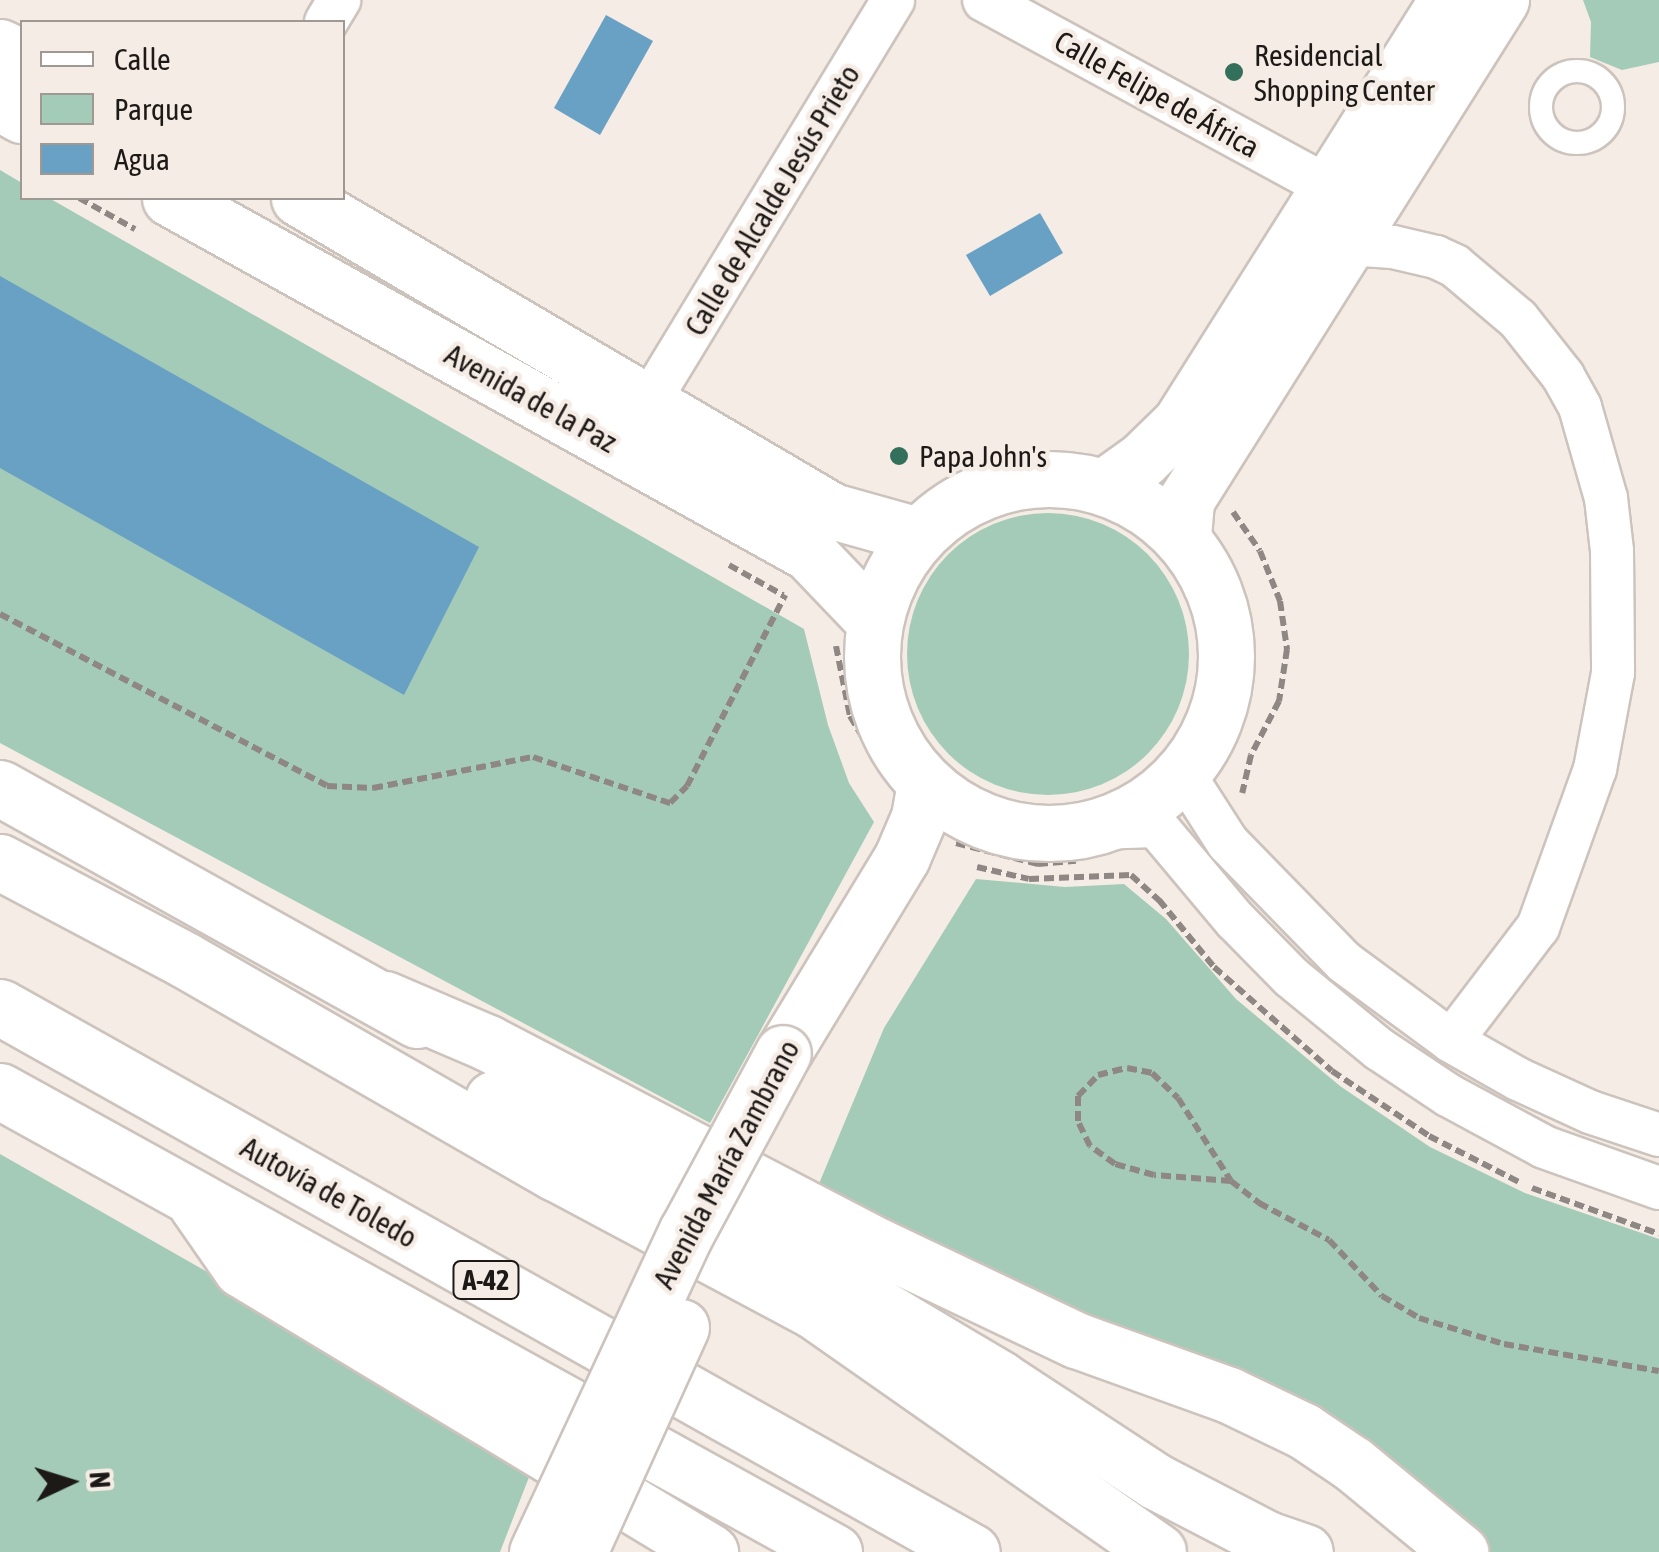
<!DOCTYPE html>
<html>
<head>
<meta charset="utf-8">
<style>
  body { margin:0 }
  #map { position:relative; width:1659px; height:1552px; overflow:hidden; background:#f6ece6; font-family:"Asap Condensed",sans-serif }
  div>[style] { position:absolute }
  .green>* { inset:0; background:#a4cbb7 }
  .round { border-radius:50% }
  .water>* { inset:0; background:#68a1c3 }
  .path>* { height:6px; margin-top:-3px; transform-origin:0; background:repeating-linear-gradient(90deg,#8f8783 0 10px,transparent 0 15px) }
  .roads { filter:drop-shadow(2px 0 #cdc3bd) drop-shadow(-2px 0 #cdc3bd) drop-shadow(0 2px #cdc3bd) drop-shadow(0 -2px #cdc3bd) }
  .lane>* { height:22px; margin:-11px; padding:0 11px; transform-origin:11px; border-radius:11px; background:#fff }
  .lane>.ring { margin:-11px; padding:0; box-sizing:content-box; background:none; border:22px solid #fff; border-radius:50% }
  .street>* { height:42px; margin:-21px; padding:0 21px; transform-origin:21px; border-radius:21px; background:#fff }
  .secondary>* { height:55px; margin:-27.5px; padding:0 27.5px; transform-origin:27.5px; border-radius:27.5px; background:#fff }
  .secondary>.ring { margin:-27.5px; padding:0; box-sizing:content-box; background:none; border:55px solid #fff; border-radius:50% }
  .highway>* { height:55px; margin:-27.5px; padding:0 27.5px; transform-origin:27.5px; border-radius:27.5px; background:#fff }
  .bridges { filter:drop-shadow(2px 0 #cdc3bd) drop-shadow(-2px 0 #cdc3bd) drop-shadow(0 2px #cdc3bd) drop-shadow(0 -2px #cdc3bd) }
  .secondary-bridge>* { height:55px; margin:-27.5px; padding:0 27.5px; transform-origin:27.5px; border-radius:27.5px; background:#fff }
  .dots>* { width:28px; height:28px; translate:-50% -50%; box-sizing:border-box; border:5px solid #f6ece6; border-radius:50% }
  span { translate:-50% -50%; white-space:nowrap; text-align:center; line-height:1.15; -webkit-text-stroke:9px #f6ece6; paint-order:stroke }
  .shield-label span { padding:2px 8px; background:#f6ece6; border:2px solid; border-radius:8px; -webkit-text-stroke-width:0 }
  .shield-label { font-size:28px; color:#1d1917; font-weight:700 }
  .poi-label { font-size:30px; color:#1d1917 }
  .left { translate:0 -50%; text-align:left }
  .street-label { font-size:30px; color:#1d1917 }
  .legend { position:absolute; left:20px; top:20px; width:325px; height:180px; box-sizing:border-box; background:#f6ece6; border:2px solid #9f9893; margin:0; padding:12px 18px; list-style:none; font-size:30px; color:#1d1917 }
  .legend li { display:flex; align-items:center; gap:20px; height:50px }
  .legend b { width:50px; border:2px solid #9f9893 }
  .north { position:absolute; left:20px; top:1432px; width:100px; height:100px; -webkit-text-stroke:8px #f6ece6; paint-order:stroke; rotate:86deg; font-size:28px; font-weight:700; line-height:40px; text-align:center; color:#1d1917 }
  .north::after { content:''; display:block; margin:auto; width:35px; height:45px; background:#1d1917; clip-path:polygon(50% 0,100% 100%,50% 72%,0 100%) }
</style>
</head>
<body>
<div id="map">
  <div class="green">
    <i style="clip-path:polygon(1583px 0,1659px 0,1659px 62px,1622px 70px,1590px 57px,1591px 22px)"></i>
    <i style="clip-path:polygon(0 170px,22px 183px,22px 198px,49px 198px,804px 629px,828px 725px,849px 783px,874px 822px,710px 1123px,0 743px)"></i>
    <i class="round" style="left:907px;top:513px;width:282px;height:282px"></i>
    <i style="clip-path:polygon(976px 879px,1065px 887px,1124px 884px,1166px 919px,1236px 999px,1340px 1086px,1430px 1147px,1525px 1193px,1659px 1239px,1659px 1552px,1488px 1552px,1435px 1498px,818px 1186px,884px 1028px)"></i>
    <i style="clip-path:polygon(0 1154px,536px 1459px,500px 1552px,0 1552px)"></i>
  </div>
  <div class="water">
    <i style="clip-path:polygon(606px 15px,653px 41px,600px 135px,554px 108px)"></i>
    <i style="clip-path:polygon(1040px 213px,1063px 253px,990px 296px,966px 255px)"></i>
    <i style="clip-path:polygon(0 276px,479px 547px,404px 695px,0 468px)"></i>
  </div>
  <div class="path">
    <i style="left:79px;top:198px;width:64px;rotate:29deg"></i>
    <i style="left:1233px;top:512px;width:47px;rotate:55.3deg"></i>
    <i style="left:1260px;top:551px;width:54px;rotate:68.2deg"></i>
    <i style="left:1280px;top:601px;width:49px;rotate:81.7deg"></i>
    <i style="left:1287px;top:649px;width:53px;rotate:98.7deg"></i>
    <i style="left:1279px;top:701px;width:61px;rotate:117.4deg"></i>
    <i style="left:1251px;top:755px;width:39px;rotate:103deg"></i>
    <i style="left:729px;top:565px;width:62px;rotate:29.1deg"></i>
    <i style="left:0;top:614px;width:369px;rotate:27.7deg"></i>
    <i style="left:327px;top:786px;width:46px;rotate:2.5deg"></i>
    <i style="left:373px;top:788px;width:163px;rotate:-11deg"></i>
    <i style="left:533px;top:757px;width:145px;rotate:18.6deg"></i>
    <i style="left:670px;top:803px;width:24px;rotate:-45deg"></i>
    <i style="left:687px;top:786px;width:215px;rotate:-62.8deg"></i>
    <i style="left:836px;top:646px;width:71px;rotate:78.7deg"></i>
    <i style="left:850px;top:716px;width:66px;rotate:59.2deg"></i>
    <i style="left:956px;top:843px;width:85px;rotate:14.4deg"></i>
    <i style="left:1038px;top:864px;width:38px;rotate:-5deg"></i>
    <i style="left:977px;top:867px;width:53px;rotate:13deg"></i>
    <i style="left:1029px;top:879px;width:102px;rotate:-2.2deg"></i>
    <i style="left:1131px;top:875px;width:38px;rotate:42deg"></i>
    <i style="left:1159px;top:900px;width:87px;rotate:50.6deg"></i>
    <i style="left:1214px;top:967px;width:157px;rotate:41.4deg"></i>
    <i style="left:1332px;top:1071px;width:117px;rotate:33.8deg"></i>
    <i style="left:1429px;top:1136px;width:103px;rotate:27.1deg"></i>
    <i style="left:1231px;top:1181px;width:77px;rotate:-175.5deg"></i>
    <i style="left:1154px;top:1175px;width:41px;rotate:-164.2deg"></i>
    <i style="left:1115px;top:1164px;width:31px;rotate:-144deg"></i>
    <i style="left:1090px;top:1146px;width:28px;rotate:-116deg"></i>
    <i style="left:1078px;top:1121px;width:25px;rotate:-90deg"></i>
    <i style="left:1078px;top:1096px;width:29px;rotate:-46deg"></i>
    <i style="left:1098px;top:1075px;width:30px;rotate:-14deg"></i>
    <i style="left:1127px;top:1068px;width:25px;rotate:11deg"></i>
    <i style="left:1152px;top:1073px;width:36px;rotate:44deg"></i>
    <i style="left:1178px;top:1098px;width:98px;rotate:57.4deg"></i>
    <i style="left:1231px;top:1181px;width:36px;rotate:38deg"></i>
    <i style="left:1259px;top:1203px;width:79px;rotate:27.9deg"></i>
    <i style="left:1329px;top:1240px;width:77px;rotate:46.6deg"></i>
    <i style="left:1382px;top:1296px;width:43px;rotate:30.7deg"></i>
    <i style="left:1419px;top:1318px;width:89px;rotate:17deg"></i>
    <i style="left:1504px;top:1344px;width:157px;rotate:9.9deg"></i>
    <i style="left:1532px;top:1188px;width:135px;rotate:19.9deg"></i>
  </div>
  <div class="roads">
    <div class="lane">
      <i class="ring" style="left:1541px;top:71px;width:50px;height:50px"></i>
    </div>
    <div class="street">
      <i style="left:984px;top:0;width:394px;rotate:28.5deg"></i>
      <i style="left:326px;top:22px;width:26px;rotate:-59deg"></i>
      <i style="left:1346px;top:244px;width:47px;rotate:3.7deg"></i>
      <i style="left:1393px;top:247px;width:44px;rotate:13.1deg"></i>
      <i style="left:1436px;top:257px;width:21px;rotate:25deg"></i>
      <i style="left:1455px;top:266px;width:82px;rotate:40.1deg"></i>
      <i style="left:1518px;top:319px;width:73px;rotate:51.7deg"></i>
      <i style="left:1563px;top:376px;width:35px;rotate:61deg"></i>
      <i style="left:1580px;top:407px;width:95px;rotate:74.1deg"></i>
      <i style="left:1606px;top:498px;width:53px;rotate:83.5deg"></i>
      <i style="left:1612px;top:551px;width:122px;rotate:89.5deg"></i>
      <i style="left:1613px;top:673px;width:98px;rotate:100.6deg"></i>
      <i style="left:1595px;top:769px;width:168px;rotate:109.8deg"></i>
      <i style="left:1538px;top:927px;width:143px;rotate:127.3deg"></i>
      <i style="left:650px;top:400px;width:468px;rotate:-58.7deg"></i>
      <i style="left:1183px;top:773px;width:83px;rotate:57.3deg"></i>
      <i style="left:1228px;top:843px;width:166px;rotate:45.7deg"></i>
      <i style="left:1344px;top:962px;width:133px;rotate:36.4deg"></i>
      <i style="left:1451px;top:1041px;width:77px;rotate:29.6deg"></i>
      <i style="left:1518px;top:1079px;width:79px;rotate:24.6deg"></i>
      <i style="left:1590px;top:1112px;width:73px;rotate:18.4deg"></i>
      <i style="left:1096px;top:828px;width:60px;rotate:-1.9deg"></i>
      <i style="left:1156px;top:826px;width:123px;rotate:50deg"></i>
      <i style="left:1235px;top:920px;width:80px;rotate:45.5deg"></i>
      <i style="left:1291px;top:977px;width:114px;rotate:39.3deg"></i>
      <i style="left:1379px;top:1049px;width:83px;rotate:33.7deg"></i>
      <i style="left:1448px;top:1095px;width:109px;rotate:28.4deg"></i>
      <i style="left:1544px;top:1147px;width:122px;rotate:19.6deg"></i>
    </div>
    <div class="secondary">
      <i style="left:0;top:47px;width:25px;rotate:27deg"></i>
      <i style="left:0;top:103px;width:25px;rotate:29deg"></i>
      <i style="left:170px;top:198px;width:731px;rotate:29.05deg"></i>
      <i style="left:809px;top:553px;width:94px;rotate:46.3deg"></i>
      <i style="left:299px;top:198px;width:618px;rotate:30.42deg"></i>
      <i style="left:832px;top:511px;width:89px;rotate:15.6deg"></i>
      <i class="ring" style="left:872px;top:479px;width:299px;height:299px"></i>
      <i style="left:1104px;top:487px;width:47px;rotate:-35.4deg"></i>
      <i style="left:1142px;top:460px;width:53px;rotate:-44.2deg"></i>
      <i style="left:1180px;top:423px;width:500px;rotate:-57.74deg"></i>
      <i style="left:1183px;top:536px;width:36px;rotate:-85deg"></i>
      <i style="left:1186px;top:500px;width:591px;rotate:-57.79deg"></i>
      <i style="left:783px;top:1053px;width:229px;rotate:-58.7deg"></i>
      <i style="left:902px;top:857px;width:43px;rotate:-67deg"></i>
      <i style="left:919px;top:817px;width:34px;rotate:-80deg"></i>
    </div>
    <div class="highway">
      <i style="left:0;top:788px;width:477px;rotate:29.1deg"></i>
      <i style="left:0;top:862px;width:209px;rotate:27.9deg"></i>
      <i style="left:185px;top:960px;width:428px;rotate:29.9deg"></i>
      <i style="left:556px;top:1173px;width:291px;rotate:28.1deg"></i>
      <i style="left:813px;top:1310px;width:421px;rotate:35deg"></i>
      <i style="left:385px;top:999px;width:112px;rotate:23.1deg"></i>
      <i style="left:488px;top:1043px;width:442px;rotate:27.5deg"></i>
      <i style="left:880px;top:1247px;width:217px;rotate:25.4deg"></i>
      <i style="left:1076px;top:1340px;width:163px;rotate:19.8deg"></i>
      <i style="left:1229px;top:1395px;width:83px;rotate:25.6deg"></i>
      <i style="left:1304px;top:1431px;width:59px;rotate:34deg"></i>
      <i style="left:1353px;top:1464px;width:139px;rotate:39.4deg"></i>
      <i style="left:0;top:1007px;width:1114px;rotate:29.28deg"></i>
      <i style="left:0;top:1091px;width:953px;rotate:28.93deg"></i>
      <i style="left:493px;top:1099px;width:334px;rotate:27.5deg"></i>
      <i style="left:789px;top:1253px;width:246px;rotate:30.8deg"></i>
      <i style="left:1000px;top:1379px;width:186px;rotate:33.3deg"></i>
      <i style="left:1155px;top:1481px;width:126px;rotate:27.4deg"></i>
      <i style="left:1267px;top:1539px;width:40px;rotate:18.9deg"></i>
      <i style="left:196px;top:1204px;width:79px;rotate:55.3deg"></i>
      <i style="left:241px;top:1269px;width:548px;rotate:31.11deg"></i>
    </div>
  </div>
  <div class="bridges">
    <div class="secondary-bridge">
      <i style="left:537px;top:1552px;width:354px;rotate:-65deg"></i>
      <i style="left:687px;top:1231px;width:202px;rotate:-61.7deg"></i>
      <i style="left:579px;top:1552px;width:247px;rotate:-65.6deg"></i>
    </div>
  </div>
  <div class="dots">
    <i style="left:1234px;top:72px;background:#32705c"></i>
    <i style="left:899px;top:456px;background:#32705c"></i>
  </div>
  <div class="shield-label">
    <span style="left:486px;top:1280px">A-42</span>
  </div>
  <div class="poi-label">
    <span class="left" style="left:1254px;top:72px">Residencial<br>Shopping Center</span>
    <span class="left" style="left:919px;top:456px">Papa John's</span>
  </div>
  <div class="street-label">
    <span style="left:1157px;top:94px;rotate:29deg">Calle Felipe de África</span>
    <span style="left:772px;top:200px;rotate:-59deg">Calle de Alcalde Jesús Prieto</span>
    <span style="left:531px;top:398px;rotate:29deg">Avenida de la Paz</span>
    <span style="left:726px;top:1164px;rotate:-62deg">Avenida María Zambrano</span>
    <span style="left:329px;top:1192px;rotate:29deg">Autovía de Toledo</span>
  </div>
  <ul class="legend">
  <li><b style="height:12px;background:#fff"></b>Calle</li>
  <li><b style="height:28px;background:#a4cbb7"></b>Parque</li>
  <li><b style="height:28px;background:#68a1c3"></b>Agua</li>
  </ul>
  <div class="north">N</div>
</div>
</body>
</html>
